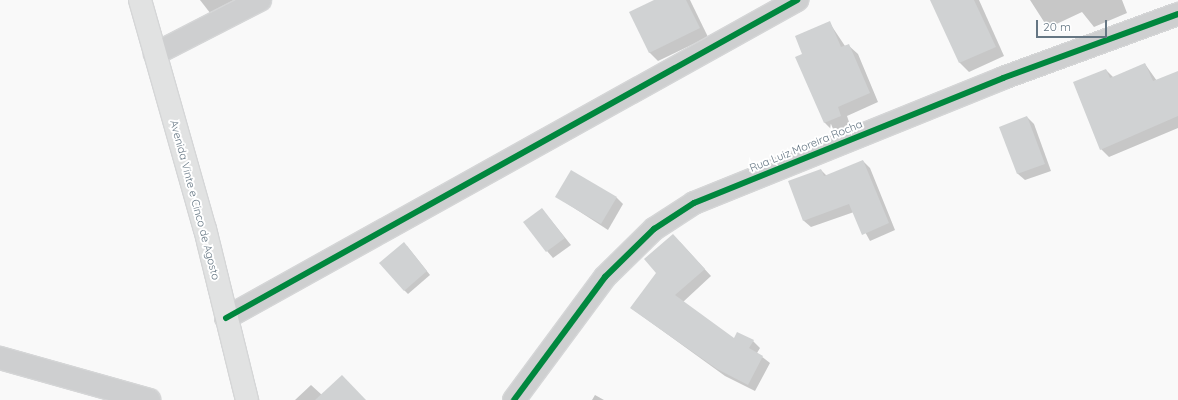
<!DOCTYPE html>
<html>
<head>
<meta charset="utf-8">
<style>
  body { margin:0 }
  #map { position:relative; width:1178px; height:400px; overflow:hidden; background:#f9f9f9; font-family:Quicksand,sans-serif }
  div>[style] { position:absolute }
  .shadow>* { inset:0; background:#0003 }
  .building>* { inset:0; background:#d0d2d3 }
  .roads { filter:drop-shadow(1px 0 #d5d6d7) drop-shadow(-1px 0 #d5d6d7) drop-shadow(0 1px #d5d6d7) drop-shadow(0 -1px #d5d6d7) }
  .minor>* { height:22px; margin:-11px; padding:0 11px; transform-origin:11px; border-radius:11px; background:#cecfd0 }
  .major>* { height:22px; margin:-11px; padding:0 11px; transform-origin:11px; border-radius:11px; background:#e1e2e2 }
  .cycleway>* { height:6px; margin:-3px; padding:0 3px; transform-origin:3px; border-radius:3px; background:#00873e }
  span { translate:-50% -50%; white-space:nowrap; text-align:center; line-height:1.15; -webkit-text-stroke:4px #fff; paint-order:stroke }
  .street-label { font-size:11px; color:#657683 }
  .scale { position:absolute; left:1036px; top:20px; width:71px; height:18px; box-sizing:border-box; border:2px solid #657683; border-top:0; padding-left:5px; font-size:12px; line-height:14px; white-space:nowrap; color:#657683; -webkit-text-stroke:3px #fff; paint-order:stroke }
</style>
</head>
<body>
<div id="map">
  <div class="shadow">
    <i style="clip-path:polygon(200px 0,255px 0,214px 18px)"></i>
    <i style="clip-path:polygon(655px 0,690px 0,708px 37px,658px 61px,649px 52px)"></i>
    <i style="clip-path:polygon(932px 0,979px 0,1004px 56px,969px 72px,960px 63px)"></i>
    <i style="clip-path:polygon(1030px 0,1122px 0,1127px 13px,1094px 27px,1082px 12px,1048px 28px)"></i>
    <i style="clip-path:polygon(829px 22px,845px 46px,848px 45px,858px 54px,878px 102px,847px 116px,850px 125px,834px 132px,825px 123px,797px 58px,804px 55px)"></i>
    <i style="clip-path:polygon(1145px 64px,1157px 81px,1178px 72px,1178px 128px,1109px 157px,1101px 149px,1106px 70px,1114px 78px)"></i>
    <i style="clip-path:polygon(1027px 117px,1034px 124px,1051px 171px,1025px 180px,1018px 174px,1001px 127px)"></i>
    <i style="clip-path:polygon(863px 161px,870px 168px,895px 230px,870px 241px,854px 212px,811px 227px,804px 221px,790px 182px,821px 170px,827px 176px)"></i>
    <i style="clip-path:polygon(557px 197px,617px 198px,623px 204px,608px 230px)"></i>
    <i style="clip-path:polygon(542px 209px,571px 245px,553px 258px,547px 251px)"></i>
    <i style="clip-path:polygon(680px 242px,711px 276px,683px 302px,734px 339px,753px 341px,760px 348px,757px 353px,770px 363px,755px 391px,725px 376px,631px 308px)"></i>
    <i style="clip-path:polygon(407px 246px,430px 275px,408px 294px,404px 290px)"></i>
    <i style="clip-path:polygon(311px 385px,322px 395px,365px 400px,295px 400px)"></i>
    <i style="clip-path:polygon(595px 395px,604px 400px,592px 400px)"></i>
  </div>
  <div class="building">
    <i style="clip-path:polygon(654px 0,686px 0,700px 28px,649px 53px,629px 12px)"></i>
    <i style="clip-path:polygon(930px 0,974px 0,996px 47px,959px 63px)"></i>
    <i style="clip-path:polygon(830px 21px,841px 47px,849px 44px,870px 93px,838px 107px,841px 116px,824px 123px,795px 57px,802px 54px,795px 36px)"></i>
    <i style="clip-path:polygon(1145px 63px,1153px 81px,1178px 71px,1178px 116px,1100px 150px,1073px 82px,1106px 69px,1110px 78px)"></i>
    <i style="clip-path:polygon(1027px 116px,1045px 164px,1017px 174px,999px 127px)"></i>
    <i style="clip-path:polygon(863px 160px,889px 223px,862px 235px,849px 204px,803px 221px,788px 181px,821px 169px,824px 176px)"></i>
    <i style="clip-path:polygon(571px 170px,617px 197px,601px 224px,555px 197px)"></i>
    <i style="clip-path:polygon(542px 208px,565px 238px,546px 252px,523px 222px)"></i>
    <i style="clip-path:polygon(673px 234px,705px 269px,675px 295px,734px 338px,737px 332px,754px 340px,749px 348px,763px 356px,748px 385px,717px 369px,630px 308px,656px 273px,644px 259px)"></i>
    <i style="clip-path:polygon(404px 242px,427px 271px,404px 291px,379px 263px)"></i>
    <i style="clip-path:polygon(342px 375px,366px 400px,315px 400px)"></i>
  </div>
  <div class="roads">
    <div class="minor">
      <i style="left:155px;top:54px;width:118px;rotate:-27.2deg"></i>
      <i style="left:226px;top:318px;width:654px;rotate:-29.11deg"></i>
      <i style="left:0;top:358px;width:155px;rotate:15.7deg"></i>
      <i style="left:514px;top:400px;width:153px;rotate:-53.5deg"></i>
      <i style="left:605px;top:277px;width:69px;rotate:-44.4deg"></i>
      <i style="left:654px;top:229px;width:48px;rotate:-33deg"></i>
      <i style="left:694px;top:203px;width:333px;rotate:-22deg"></i>
      <i style="left:1003px;top:78px;width:186px;rotate:-20.1deg"></i>
    </div>
    <div class="major">
      <i style="left:140px;top:0;width:238px;rotate:74.2deg"></i>
      <i style="left:205px;top:229px;width:176px;rotate:76.2deg"></i>
    </div>
  </div>
  <div class="cycleway">
    <i style="left:226px;top:318px;width:654px;rotate:-29.11deg"></i>
    <i style="left:514px;top:400px;width:153px;rotate:-53.5deg"></i>
    <i style="left:605px;top:277px;width:69px;rotate:-44.4deg"></i>
    <i style="left:654px;top:229px;width:48px;rotate:-33deg"></i>
    <i style="left:694px;top:203px;width:333px;rotate:-22deg"></i>
    <i style="left:1003px;top:78px;width:186px;rotate:-20.1deg"></i>
  </div>
  <div class="street-label">
    <span style="left:806px;top:146px;rotate:-22deg">Rua Luiz Moreira Rocha</span>
    <span style="left:195px;top:200px;rotate:75deg">Avenida Vinte e Cinco de Agosto</span>
  </div>
  <div class="scale">20 m</div>
</div>
</body>
</html>
